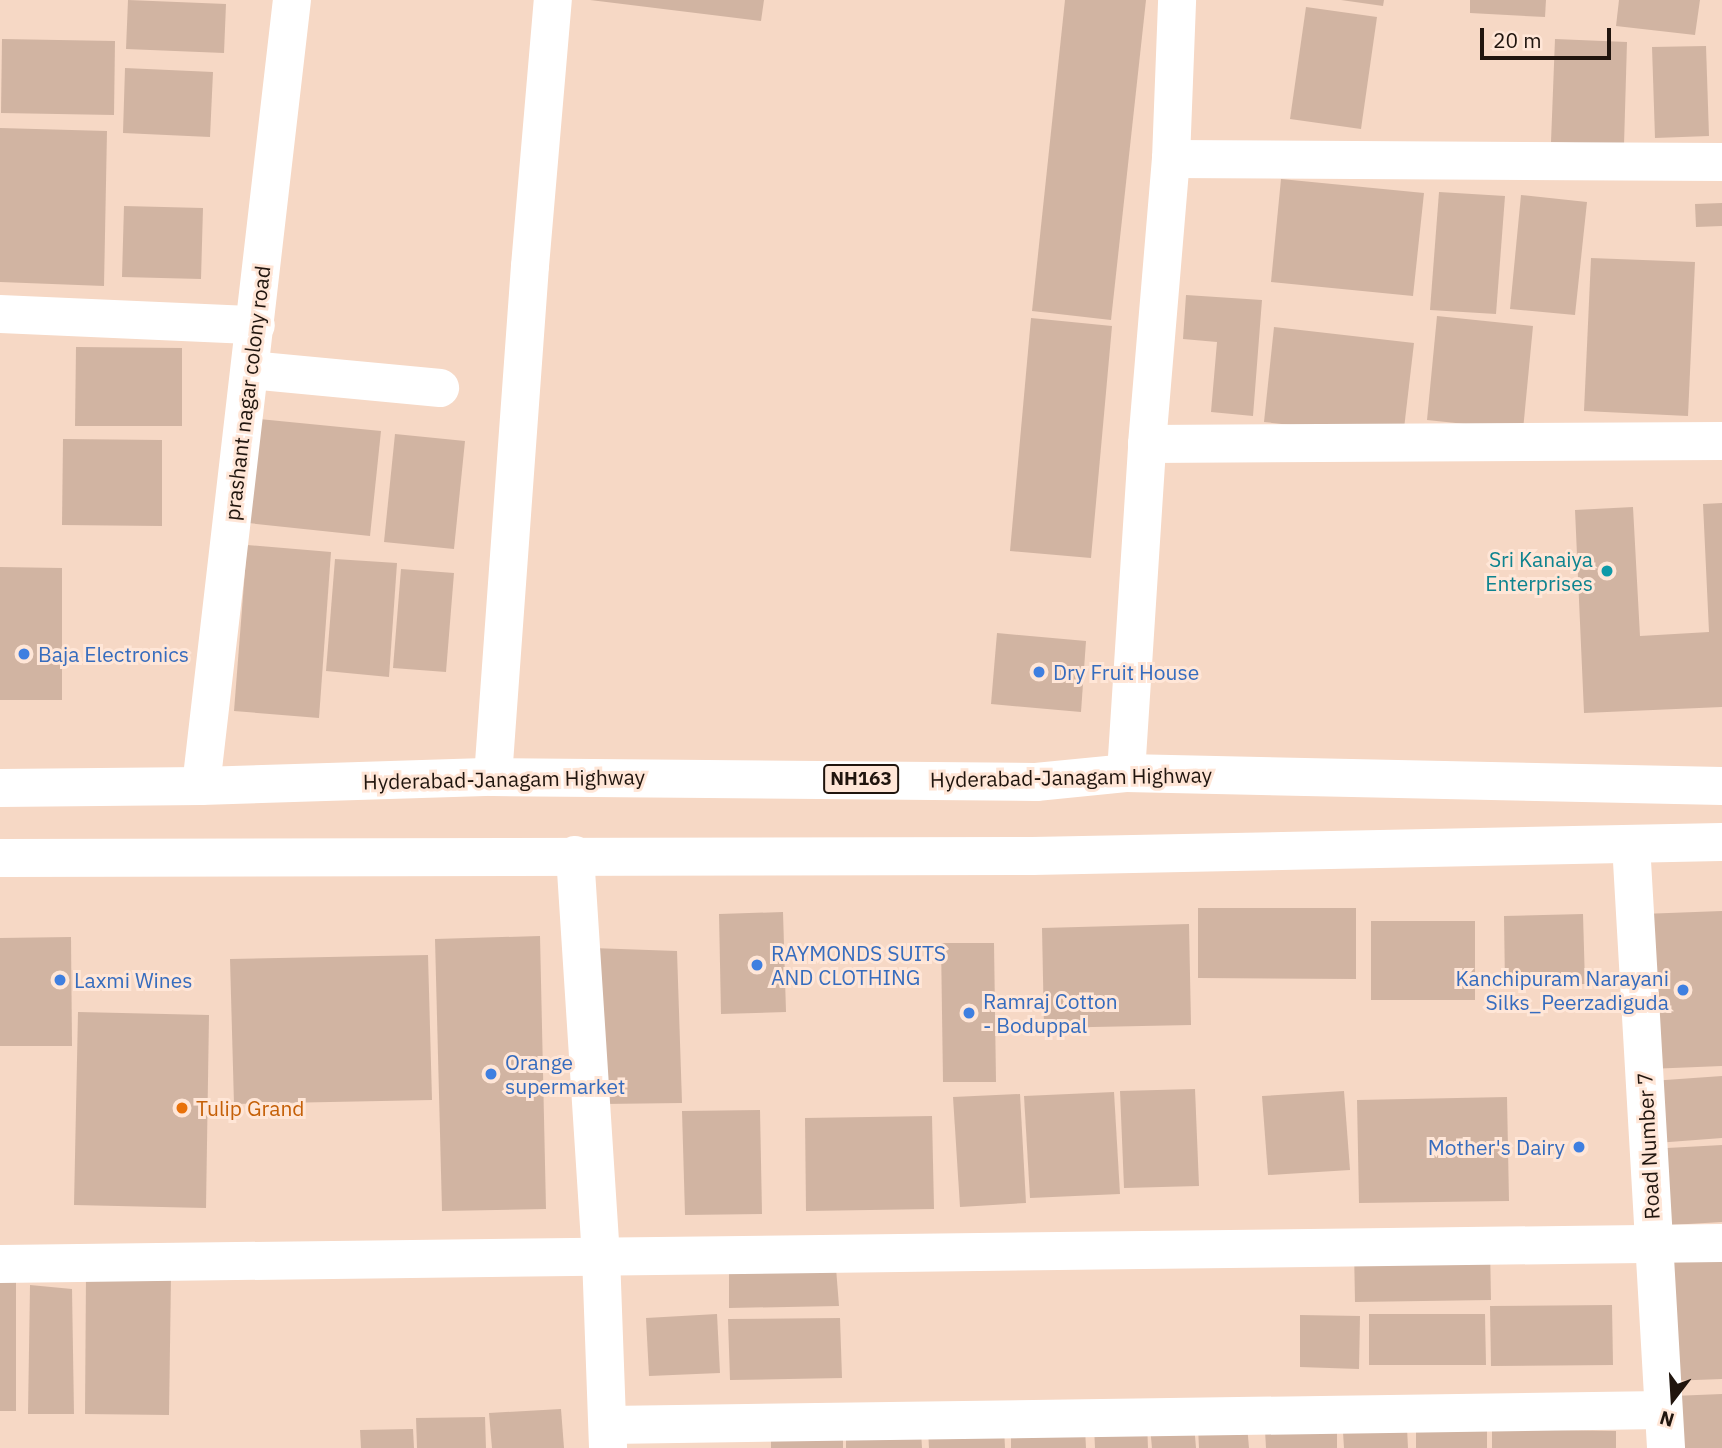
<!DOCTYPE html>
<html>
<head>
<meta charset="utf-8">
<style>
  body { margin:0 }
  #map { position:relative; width:1722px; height:1448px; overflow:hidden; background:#f6d8c5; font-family:"IBM Plex Sans",sans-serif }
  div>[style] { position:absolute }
  .building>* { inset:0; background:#d1b4a2 }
  .minor>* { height:38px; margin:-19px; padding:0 19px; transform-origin:19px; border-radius:19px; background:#fff }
  .highway>* { height:38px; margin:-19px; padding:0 19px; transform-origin:19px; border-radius:19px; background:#fff }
  .dots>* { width:19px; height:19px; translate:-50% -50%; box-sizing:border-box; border:4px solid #ffe6d7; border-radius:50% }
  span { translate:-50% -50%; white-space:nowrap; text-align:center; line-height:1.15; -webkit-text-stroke:6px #ffe6d7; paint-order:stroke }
  .shield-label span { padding:2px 5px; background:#ffe6d7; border:2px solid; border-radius:5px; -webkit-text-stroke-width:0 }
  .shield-label { font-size:19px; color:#20150e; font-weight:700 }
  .street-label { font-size:21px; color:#20150e }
  .culture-label { font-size:21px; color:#0d838f }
  .right { translate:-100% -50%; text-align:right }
  .shop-label { font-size:21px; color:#366cbe }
  .left { translate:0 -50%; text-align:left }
  .food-label { font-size:21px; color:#c56008 }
  .north { position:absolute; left:1638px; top:1364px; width:70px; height:70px; -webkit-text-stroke:5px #ffe6d7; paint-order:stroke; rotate:197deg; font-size:19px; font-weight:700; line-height:28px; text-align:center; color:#20150e }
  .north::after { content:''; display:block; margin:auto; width:24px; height:32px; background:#20150e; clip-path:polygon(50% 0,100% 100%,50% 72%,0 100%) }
  .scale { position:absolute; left:1480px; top:28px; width:131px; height:32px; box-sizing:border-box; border:4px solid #20150e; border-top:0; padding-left:9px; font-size:21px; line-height:24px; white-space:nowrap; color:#20150e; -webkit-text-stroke:5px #ffe6d7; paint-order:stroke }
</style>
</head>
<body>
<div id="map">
  <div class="building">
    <i style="clip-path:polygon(128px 0,226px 4px,224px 53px,126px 49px)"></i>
    <i style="clip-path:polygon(590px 0,764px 0,761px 21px)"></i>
    <i style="clip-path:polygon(1065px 0,1146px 0,1111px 320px,1032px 311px)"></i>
    <i style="clip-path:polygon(1341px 0,1384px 0,1383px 6px)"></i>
    <i style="clip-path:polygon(1470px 0,1546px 0,1545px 17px,1470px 13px)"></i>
    <i style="clip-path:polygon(1619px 0,1700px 0,1695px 35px,1616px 26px)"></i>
    <i style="clip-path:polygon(1306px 7px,1377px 17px,1361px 129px,1290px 119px)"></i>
    <i style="clip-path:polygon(2px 39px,115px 41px,114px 115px,1px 113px)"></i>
    <i style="clip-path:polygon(1555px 39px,1627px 42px,1624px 145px,1551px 142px)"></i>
    <i style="clip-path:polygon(1706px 46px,1709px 136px,1655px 138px,1652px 47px)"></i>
    <i style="clip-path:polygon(125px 68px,213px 72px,210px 137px,123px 133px)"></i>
    <i style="clip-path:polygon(0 128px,107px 131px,104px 286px,0 282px)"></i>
    <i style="clip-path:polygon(1281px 179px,1424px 193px,1413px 296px,1271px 282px)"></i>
    <i style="clip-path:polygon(1439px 192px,1505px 196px,1496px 314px,1430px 310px)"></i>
    <i style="clip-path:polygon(1521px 195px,1587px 202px,1575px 315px,1510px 309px)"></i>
    <i style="clip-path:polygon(1722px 203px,1722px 226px,1696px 227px,1695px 204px)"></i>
    <i style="clip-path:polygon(124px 206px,203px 208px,201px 279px,122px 277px)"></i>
    <i style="clip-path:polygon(1591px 258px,1695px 262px,1688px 416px,1584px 411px)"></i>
    <i style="clip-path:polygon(1186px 295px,1262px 300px,1253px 416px,1211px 412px,1217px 342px,1183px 339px)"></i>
    <i style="clip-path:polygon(1437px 316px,1533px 326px,1523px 430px,1427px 420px)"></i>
    <i style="clip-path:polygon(1031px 318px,1112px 326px,1091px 558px,1010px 551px)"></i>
    <i style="clip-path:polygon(1274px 327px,1414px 343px,1403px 437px,1264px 422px)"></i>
    <i style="clip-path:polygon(76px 347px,182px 348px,182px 426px,75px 426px)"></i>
    <i style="clip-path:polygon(259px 419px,381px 431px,370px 536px,248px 523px)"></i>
    <i style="clip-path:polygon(395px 434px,465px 441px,454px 549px,384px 542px)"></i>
    <i style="clip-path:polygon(63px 439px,162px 440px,162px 526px,62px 525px)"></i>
    <i style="clip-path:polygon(1722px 503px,1722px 707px,1584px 713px,1575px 510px,1633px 507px,1640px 636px,1709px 632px,1703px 504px)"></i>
    <i style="clip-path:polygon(247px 545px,331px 552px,319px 718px,234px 711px)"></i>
    <i style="clip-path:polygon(335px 559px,397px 563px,389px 677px,326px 671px)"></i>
    <i style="clip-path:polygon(0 567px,62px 568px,62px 700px,0 700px)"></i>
    <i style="clip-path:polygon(401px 569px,454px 573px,446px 672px,393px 668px)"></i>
    <i style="clip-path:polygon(997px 633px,1086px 641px,1081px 712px,991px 704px)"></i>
    <i style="clip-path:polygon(1198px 908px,1356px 908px,1356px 979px,1198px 978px)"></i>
    <i style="clip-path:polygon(1722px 911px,1722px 1066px,1648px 1069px,1642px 914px)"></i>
    <i style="clip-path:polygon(783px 912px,786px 1012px,721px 1014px,719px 914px)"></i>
    <i style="clip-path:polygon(1583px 914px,1585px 984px,1505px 986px,1504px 916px)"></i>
    <i style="clip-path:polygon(1371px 921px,1475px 921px,1475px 1000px,1371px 1000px)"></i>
    <i style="clip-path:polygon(1189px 924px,1191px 1025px,1044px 1028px,1042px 928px)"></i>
    <i style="clip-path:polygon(540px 936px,546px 1209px,442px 1211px,435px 939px)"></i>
    <i style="clip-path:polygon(71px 937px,72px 1046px,0 1046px,0 938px)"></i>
    <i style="clip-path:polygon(941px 943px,994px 943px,996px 1082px,943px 1082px)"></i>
    <i style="clip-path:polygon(592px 948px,677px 951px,682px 1103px,603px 1104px)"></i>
    <i style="clip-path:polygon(428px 955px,432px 1100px,234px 1104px,230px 959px)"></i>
    <i style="clip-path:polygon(78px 1012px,209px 1015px,206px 1208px,74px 1205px)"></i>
    <i style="clip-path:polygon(1722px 1076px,1722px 1138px,1656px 1143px,1651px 1081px)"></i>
    <i style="clip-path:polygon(1195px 1089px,1199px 1186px,1124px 1188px,1120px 1091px)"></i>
    <i style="clip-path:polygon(1344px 1091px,1350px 1170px,1268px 1175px,1262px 1096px)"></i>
    <i style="clip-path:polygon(1114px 1092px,1120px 1194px,1030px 1198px,1024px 1096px)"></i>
    <i style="clip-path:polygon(1020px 1094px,1026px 1203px,960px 1207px,953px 1097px)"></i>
    <i style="clip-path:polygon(1507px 1097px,1509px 1201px,1359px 1203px,1357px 1100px)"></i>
    <i style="clip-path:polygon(760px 1110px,762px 1214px,685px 1215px,682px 1111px)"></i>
    <i style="clip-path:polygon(932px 1116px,934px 1209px,806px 1211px,805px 1118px)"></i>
    <i style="clip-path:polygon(1722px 1145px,1722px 1222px,1671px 1225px,1667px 1148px)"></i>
    <i style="clip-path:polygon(1490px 1246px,1491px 1300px,1355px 1302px,1354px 1248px)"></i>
    <i style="clip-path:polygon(1722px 1257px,1722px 1379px,1669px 1381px,1665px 1258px)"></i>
    <i style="clip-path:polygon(0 1268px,16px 1268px,16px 1411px,0 1411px)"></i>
    <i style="clip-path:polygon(836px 1268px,839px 1306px,729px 1308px,729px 1271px)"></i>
    <i style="clip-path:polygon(86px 1274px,171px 1276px,169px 1415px,85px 1414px)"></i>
    <i style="clip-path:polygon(30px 1285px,72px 1289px,74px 1414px,28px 1414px)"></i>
    <i style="clip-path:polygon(1612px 1305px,1613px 1365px,1491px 1366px,1490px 1306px)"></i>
    <i style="clip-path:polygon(717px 1314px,720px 1373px,649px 1376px,646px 1318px)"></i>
    <i style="clip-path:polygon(1369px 1314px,1485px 1314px,1486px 1365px,1369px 1365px)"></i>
    <i style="clip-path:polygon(1300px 1315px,1360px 1316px,1359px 1369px,1300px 1367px)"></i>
    <i style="clip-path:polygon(840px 1318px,842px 1378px,730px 1380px,728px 1319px)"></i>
    <i style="clip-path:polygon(1722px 1394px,1722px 1448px,1676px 1448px,1673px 1396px)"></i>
    <i style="clip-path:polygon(561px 1409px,564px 1448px,492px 1448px,489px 1413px)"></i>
    <i style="clip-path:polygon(485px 1417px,486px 1448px,417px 1448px,416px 1418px)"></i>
    <i style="clip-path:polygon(1147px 1423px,1148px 1448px,1095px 1448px,1094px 1426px)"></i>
    <i style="clip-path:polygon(1194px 1424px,1196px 1448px,1152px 1448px,1150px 1427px)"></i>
    <i style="clip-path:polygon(1247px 1425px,1249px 1448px,1199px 1448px,1198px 1427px)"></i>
    <i style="clip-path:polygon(1487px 1427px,1487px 1448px,1416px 1448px,1416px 1428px)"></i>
    <i style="clip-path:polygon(1004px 1428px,1005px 1448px,929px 1448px,928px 1430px)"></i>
    <i style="clip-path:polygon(1407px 1428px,1408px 1448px,1344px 1448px,1343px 1432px)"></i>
    <i style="clip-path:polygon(413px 1429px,414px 1448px,361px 1448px,360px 1430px)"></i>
    <i style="clip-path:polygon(843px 1429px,843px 1448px,771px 1448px,771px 1430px)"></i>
    <i style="clip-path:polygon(1085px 1429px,1086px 1448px,1011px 1448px,1011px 1430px)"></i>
    <i style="clip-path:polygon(1337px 1429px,1337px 1448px,1266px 1448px,1265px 1430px)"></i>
    <i style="clip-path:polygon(1492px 1429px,1616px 1431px,1616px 1448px,1492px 1448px)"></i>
    <i style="clip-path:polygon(846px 1431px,921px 1431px,922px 1448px,846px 1448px)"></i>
  </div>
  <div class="minor">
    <i style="left:1171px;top:159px;width:551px;rotate:0.31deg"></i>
    <i style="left:0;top:314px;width:256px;rotate:2.5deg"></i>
    <i style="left:250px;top:370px;width:191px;rotate:5.4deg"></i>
    <i style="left:1147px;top:444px;width:575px;rotate:-0.3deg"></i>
    <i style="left:1126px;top:773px;width:330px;rotate:-86.3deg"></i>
    <i style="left:1147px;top:444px;width:286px;rotate:-85.2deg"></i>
    <i style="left:1171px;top:159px;width:159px;rotate:-87.8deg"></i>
    <i style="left:493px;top:777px;width:512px;rotate:-85.86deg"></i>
    <i style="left:530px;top:266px;width:267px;rotate:-85.1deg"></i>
    <i style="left:201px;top:786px;width:791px;rotate:-83.4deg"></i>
    <i style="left:1631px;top:844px;width:605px;rotate:86.68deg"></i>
    <i style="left:575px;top:855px;width:402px;rotate:86.3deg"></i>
    <i style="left:601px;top:1256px;width:192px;rotate:87.9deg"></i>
    <i style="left:0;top:1264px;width:1722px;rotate:-0.7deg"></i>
    <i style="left:608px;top:1425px;width:1055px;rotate:-0.81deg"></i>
  </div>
  <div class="highway">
    <i style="left:0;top:788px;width:201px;rotate:-0.6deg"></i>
    <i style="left:201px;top:786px;width:292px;rotate:-1.8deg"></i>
    <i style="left:493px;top:777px;width:543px;rotate:0.53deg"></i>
    <i style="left:1036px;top:782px;width:90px;rotate:-5.7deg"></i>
    <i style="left:1126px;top:773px;width:596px;rotate:1.25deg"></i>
    <i style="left:0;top:858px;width:1032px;rotate:-0.11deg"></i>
    <i style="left:1032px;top:856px;width:690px;rotate:-1.16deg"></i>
  </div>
  <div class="dots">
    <i style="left:1607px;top:571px;background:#0f9aa8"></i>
    <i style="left:24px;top:654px;background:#3f7fe0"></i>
    <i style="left:1039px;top:672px;background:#3f7fe0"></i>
    <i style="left:757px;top:965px;background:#3f7fe0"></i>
    <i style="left:60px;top:980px;background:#3f7fe0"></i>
    <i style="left:1683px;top:990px;background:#3f7fe0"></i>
    <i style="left:969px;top:1013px;background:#3f7fe0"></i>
    <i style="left:491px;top:1074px;background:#3f7fe0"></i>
    <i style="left:182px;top:1108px;background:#e8710a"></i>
    <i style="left:1579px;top:1147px;background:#3f7fe0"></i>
  </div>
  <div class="shield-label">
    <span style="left:861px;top:779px">NH163</span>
  </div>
  <div class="street-label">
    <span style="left:247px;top:393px;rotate:-83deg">prashant nagar colony road</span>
    <span style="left:1071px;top:777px;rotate:-1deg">Hyderabad-Janagam Highway</span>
    <span style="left:504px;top:779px;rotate:-1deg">Hyderabad-Janagam Highway</span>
    <span style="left:1648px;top:1146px;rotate:-93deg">Road Number 7</span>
  </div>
  <div class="culture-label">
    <span class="right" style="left:1593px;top:571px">Sri Kanaiya<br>Enterprises</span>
  </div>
  <div class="shop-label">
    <span class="left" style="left:38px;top:654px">Baja Electronics</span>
    <span class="left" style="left:1053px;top:672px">Dry Fruit House</span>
    <span class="left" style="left:771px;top:965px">RAYMONDS SUITS<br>AND CLOTHING</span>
    <span class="right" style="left:1669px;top:990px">Kanchipuram Narayani<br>Silks_Peerzadiguda</span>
    <span class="left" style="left:74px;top:980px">Laxmi Wines</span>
    <span class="left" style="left:983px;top:1013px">Ramraj Cotton<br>- Boduppal</span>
    <span class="left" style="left:505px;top:1074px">Orange<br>supermarket</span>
    <span class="right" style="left:1565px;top:1147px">Mother's Dairy</span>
  </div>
  <div class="food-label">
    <span class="left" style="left:196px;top:1108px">Tulip Grand</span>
  </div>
  <div class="north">N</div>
  <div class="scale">20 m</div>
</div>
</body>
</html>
